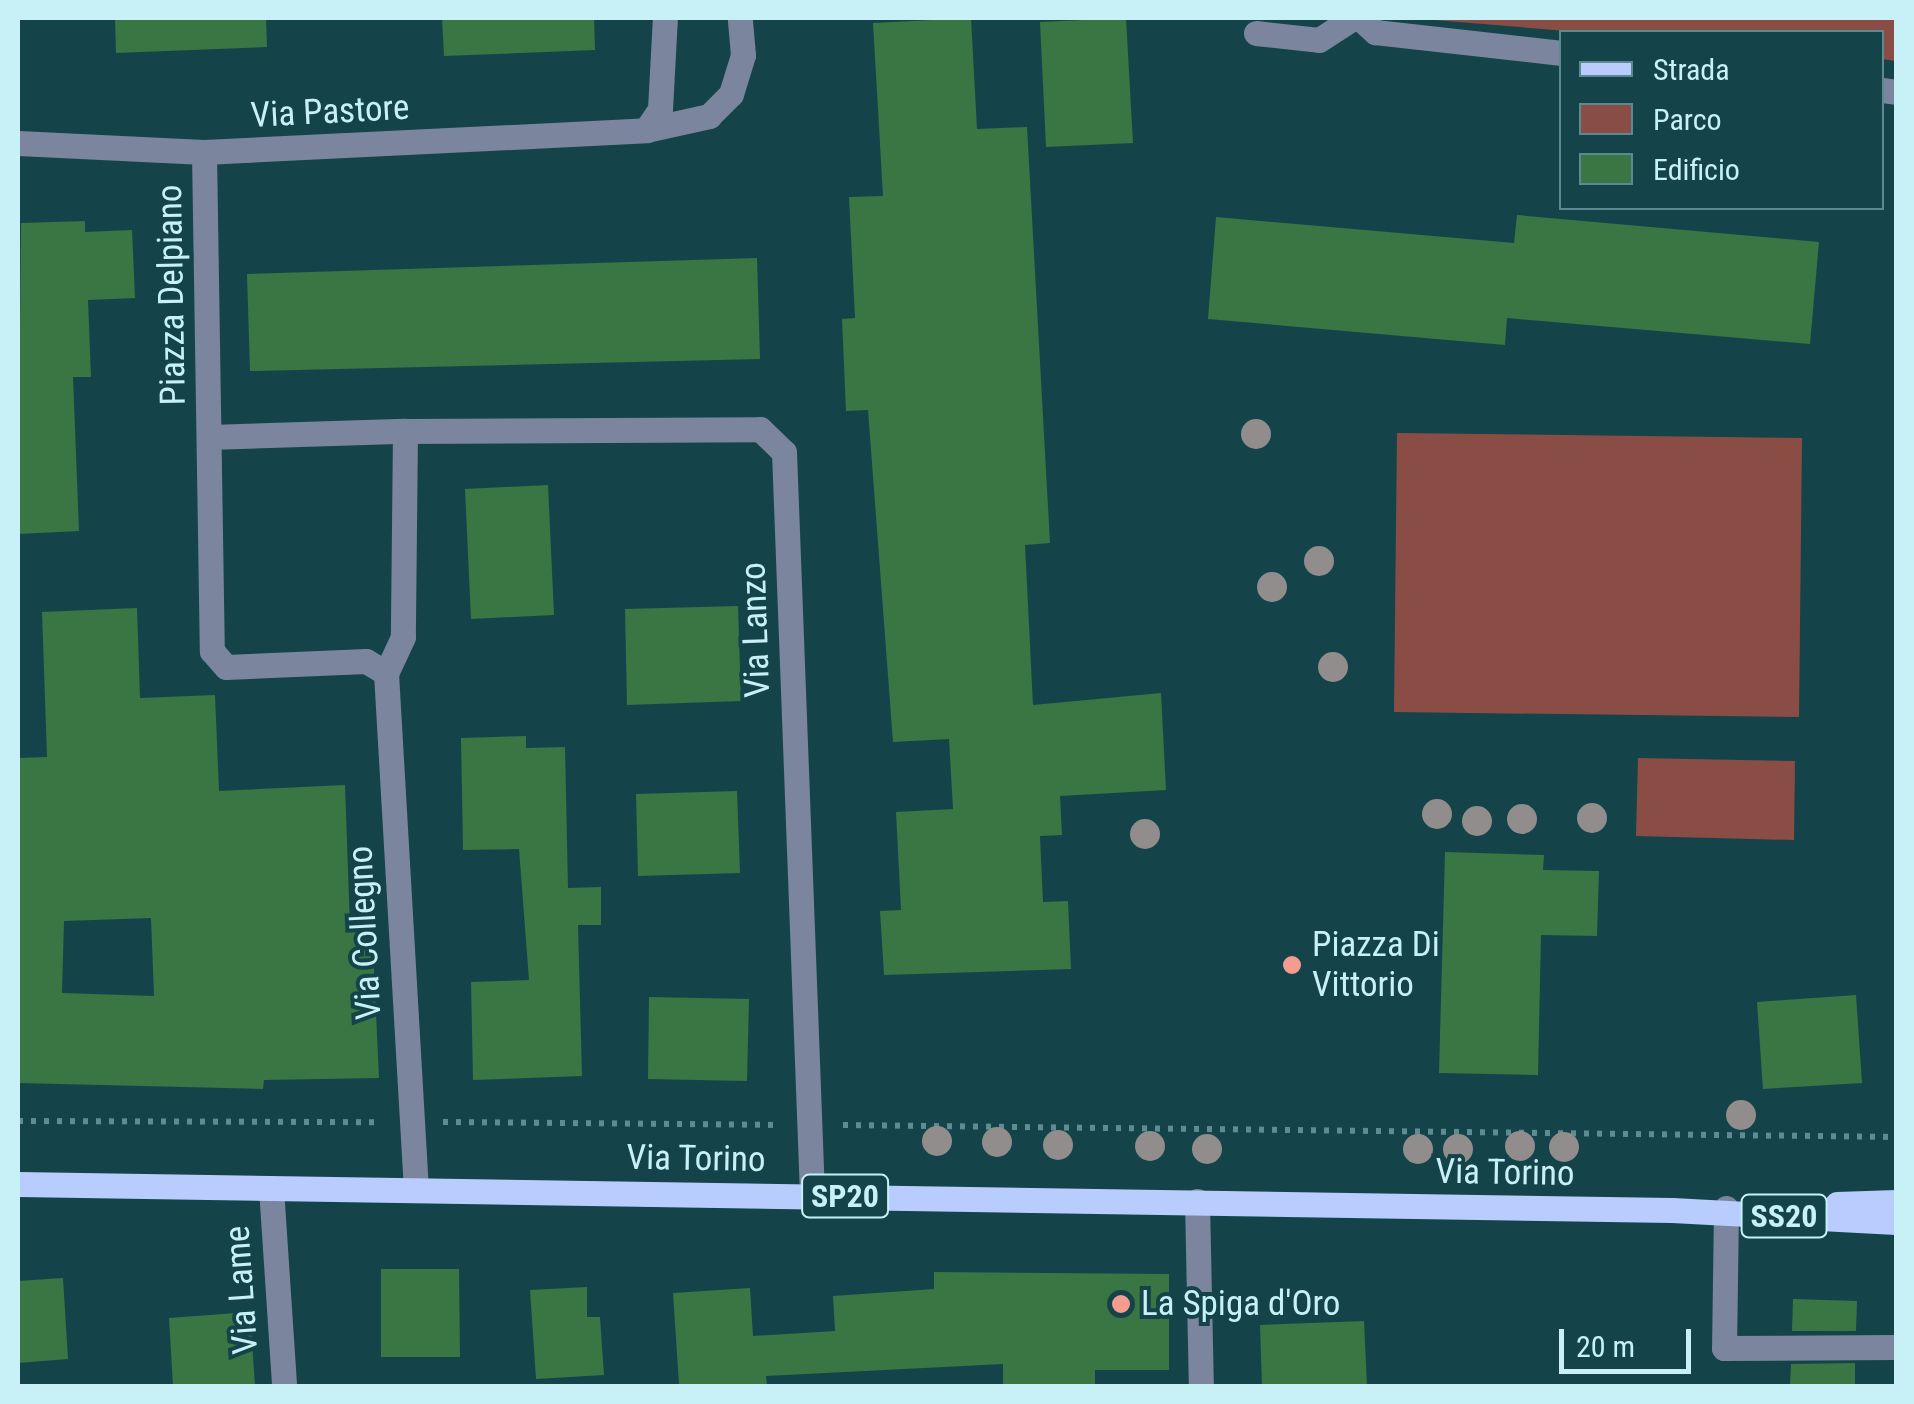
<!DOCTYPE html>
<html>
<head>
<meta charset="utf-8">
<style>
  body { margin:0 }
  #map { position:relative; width:1914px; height:1404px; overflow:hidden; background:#14444a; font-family:"Roboto Condensed",sans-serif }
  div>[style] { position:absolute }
  .green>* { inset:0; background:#8a4d46 }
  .building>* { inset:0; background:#3a7544 }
  .path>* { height:6px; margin-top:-3px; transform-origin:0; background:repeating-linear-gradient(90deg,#5f8c92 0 5px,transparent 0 13px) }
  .minor>* { height:25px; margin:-12.5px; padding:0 12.5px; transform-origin:12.5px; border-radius:12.5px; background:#7b859d }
  .major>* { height:25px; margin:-12.5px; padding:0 12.5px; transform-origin:12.5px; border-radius:12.5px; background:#b8ccfd }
  .trees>* { width:30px; height:30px; margin:-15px; border-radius:50%; background:#908d8c }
  .dots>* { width:28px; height:28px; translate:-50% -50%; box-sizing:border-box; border:5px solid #14444a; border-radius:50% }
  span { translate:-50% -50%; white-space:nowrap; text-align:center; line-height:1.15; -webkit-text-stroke:8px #14444a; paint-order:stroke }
  .shield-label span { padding:2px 8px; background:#14444a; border:2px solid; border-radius:8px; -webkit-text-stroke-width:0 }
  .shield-label { font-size:32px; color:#c8f1f7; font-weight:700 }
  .street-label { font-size:35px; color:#c8f1f7 }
  .poi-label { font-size:35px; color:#c8f1f7 }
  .left { translate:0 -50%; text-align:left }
  .frame { position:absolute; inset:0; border:20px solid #c8f1f7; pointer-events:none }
  .legend { position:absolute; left:1559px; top:30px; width:325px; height:180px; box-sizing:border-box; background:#14444a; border:2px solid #5c898f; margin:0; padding:12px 18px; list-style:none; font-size:30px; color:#c8f1f7 }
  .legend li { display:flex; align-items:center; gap:20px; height:50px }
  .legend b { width:50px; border:2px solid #5c898f }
  .scale { position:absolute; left:1559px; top:1329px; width:132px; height:45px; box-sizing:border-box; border:5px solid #c8f1f7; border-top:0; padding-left:12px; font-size:30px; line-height:35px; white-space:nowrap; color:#c8f1f7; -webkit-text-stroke:8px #14444a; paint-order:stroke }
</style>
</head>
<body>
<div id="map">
  <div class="green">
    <i style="clip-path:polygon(1410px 18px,1896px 18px,1896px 61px,1882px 59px,1882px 32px,1579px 32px)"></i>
    <i style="clip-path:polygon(1397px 433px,1802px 438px,1799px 717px,1394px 712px)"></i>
    <i style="clip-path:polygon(1638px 758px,1795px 761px,1794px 840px,1636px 836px)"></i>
  </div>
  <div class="building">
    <i style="clip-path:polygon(115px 18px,266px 18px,267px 47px,116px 53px)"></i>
    <i style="clip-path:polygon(442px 18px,594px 18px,595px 50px,444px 56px)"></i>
    <i style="clip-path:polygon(971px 18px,977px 129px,1027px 127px,1050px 543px,1025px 545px,1033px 705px,1161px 693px,1166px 790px,1060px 796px,1062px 835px,1040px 836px,1043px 902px,1068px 901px,1071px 969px,884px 975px,880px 911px,901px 910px,896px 812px,953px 809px,949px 739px,893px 742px,868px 410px,846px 411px,842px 319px,855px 318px,849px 197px,883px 196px,873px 23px)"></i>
    <i style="clip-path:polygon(1126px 18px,1133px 143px,1046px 147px,1040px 22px)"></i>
    <i style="clip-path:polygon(1517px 215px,1819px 242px,1810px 344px,1507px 318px,1505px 345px,1208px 319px,1216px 217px,1514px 243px)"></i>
    <i style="clip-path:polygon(85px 221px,85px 232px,132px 230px,135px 298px,88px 300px,91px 377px,73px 377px,79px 531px,18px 534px,21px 223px)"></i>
    <i style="clip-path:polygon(757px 258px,760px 359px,250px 371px,247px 274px)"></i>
    <i style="clip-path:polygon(548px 485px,554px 615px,471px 619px,465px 489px)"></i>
    <i style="clip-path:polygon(738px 606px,741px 701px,627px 705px,625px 609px)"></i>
    <i style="clip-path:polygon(evenodd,137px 608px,140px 698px,215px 695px,219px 791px,345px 785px,350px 927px,372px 926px,379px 1078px,264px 1080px,263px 1089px,18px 1083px,18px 758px,47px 757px,42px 612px,137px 608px,151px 918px,154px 996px,62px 993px,64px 921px,151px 918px)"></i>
    <i style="clip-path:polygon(526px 736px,526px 748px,565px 747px,568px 888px,601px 887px,601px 925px,578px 925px,582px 1076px,473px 1080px,471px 982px,529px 980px,519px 849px,463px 850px,461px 738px)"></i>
    <i style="clip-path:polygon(737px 791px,740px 873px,638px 876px,636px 794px)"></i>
    <i style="clip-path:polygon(1445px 852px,1544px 855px,1543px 870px,1599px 871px,1597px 936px,1541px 935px,1538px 1075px,1439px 1073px)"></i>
    <i style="clip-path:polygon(1856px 995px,1862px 1083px,1763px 1089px,1757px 1002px)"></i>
    <i style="clip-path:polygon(649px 997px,749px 999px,747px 1081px,648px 1079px)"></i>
    <i style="clip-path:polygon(381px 1269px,459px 1269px,460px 1357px,381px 1357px)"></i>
    <i style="clip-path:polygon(934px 1272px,1169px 1274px,1169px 1370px,1095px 1370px,1095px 1386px,1003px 1386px,1003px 1364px,766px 1376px,767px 1386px,679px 1384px,673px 1293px,750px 1288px,753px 1336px,835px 1331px,833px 1296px,934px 1289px)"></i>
    <i style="clip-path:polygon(63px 1278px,68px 1359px,18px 1363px,18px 1281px)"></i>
    <i style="clip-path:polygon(587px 1287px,587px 1317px,600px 1317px,604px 1375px,536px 1379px,530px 1290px)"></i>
    <i style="clip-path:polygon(1793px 1299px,1857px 1301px,1856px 1331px,1792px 1331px)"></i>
    <i style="clip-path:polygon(250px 1312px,255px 1386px,173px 1386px,169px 1318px)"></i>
    <i style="clip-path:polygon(1364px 1321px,1367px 1386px,1262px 1386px,1260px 1325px)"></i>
    <i style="clip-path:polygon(1855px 1363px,1855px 1386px,1790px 1386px,1791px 1364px)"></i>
  </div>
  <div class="path">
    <i style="left:18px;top:1121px;width:362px;rotate:0.2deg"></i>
    <i style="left:443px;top:1122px;width:332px;rotate:0.5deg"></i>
    <i style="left:843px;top:1125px;width:1053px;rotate:0.65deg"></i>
  </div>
  <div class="minor">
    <i style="left:1360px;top:18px;width:21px;rotate:43deg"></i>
    <i style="left:1375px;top:32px;width:188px;rotate:6.4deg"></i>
    <i style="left:1256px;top:33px;width:63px;rotate:6.3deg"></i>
    <i style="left:1319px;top:40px;width:40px;rotate:-32.9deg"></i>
    <i style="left:1882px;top:90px;width:14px;rotate:8deg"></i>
    <i style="left:646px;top:130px;width:25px;rotate:-56deg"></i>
    <i style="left:660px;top:109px;width:91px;rotate:-86.9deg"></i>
    <i style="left:18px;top:143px;width:186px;rotate:2.8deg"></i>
    <i style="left:204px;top:152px;width:443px;rotate:-2.8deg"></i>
    <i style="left:646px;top:130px;width:65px;rotate:-12.5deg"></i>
    <i style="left:709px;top:116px;width:31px;rotate:-45deg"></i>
    <i style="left:731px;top:94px;width:41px;rotate:-72.9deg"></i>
    <i style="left:743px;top:55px;width:37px;rotate:-95deg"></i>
    <i style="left:204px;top:152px;width:499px;rotate:89.1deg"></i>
    <i style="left:212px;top:651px;width:21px;rotate:49deg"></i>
    <i style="left:226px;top:667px;width:140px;rotate:-2.5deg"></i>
    <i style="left:366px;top:661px;width:23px;rotate:31deg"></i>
    <i style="left:405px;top:431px;width:355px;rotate:-0.3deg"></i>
    <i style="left:760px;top:429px;width:33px;rotate:44deg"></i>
    <i style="left:784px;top:452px;width:745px;rotate:87.84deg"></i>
    <i style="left:209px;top:437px;width:196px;rotate:-1.8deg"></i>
    <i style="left:405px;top:431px;width:206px;rotate:90.6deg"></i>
    <i style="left:403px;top:637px;width:40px;rotate:115deg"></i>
    <i style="left:386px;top:673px;width:518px;rotate:86.68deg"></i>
    <i style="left:271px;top:1188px;width:198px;rotate:86.2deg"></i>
    <i style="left:1197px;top:1201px;width:185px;rotate:88.8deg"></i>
    <i style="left:1726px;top:1208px;width:140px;rotate:90.8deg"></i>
    <i style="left:1724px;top:1348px;width:172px;rotate:-0.3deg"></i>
  </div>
  <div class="major">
    <i style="left:18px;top:1184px;width:1654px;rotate:0.9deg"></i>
    <i style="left:1672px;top:1210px;width:224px;rotate:3.1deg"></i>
    <i style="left:1837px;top:1204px;width:59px;rotate:-1.9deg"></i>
  </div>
  <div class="trees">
    <i style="left:1256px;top:434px"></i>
    <i style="left:1319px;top:561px"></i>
    <i style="left:1272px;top:587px"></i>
    <i style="left:1333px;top:667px"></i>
    <i style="left:1437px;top:814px"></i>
    <i style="left:1592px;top:818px"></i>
    <i style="left:1522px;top:819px"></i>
    <i style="left:1477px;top:821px"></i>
    <i style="left:1145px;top:834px"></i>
    <i style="left:1741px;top:1115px"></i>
    <i style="left:937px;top:1141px"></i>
    <i style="left:997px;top:1142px"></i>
    <i style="left:1058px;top:1145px"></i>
    <i style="left:1150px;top:1146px"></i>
    <i style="left:1520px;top:1146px"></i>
    <i style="left:1564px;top:1147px"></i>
    <i style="left:1207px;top:1149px"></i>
    <i style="left:1418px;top:1149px"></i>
    <i style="left:1458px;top:1149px"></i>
  </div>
  <div class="dots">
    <i style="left:1292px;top:965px;background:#f59c91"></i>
    <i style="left:1121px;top:1304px;background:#f59c91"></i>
  </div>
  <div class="shield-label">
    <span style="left:845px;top:1196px">SP20</span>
    <span style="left:1784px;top:1216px">SS20</span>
  </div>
  <div class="street-label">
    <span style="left:330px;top:112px;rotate:-3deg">Via Pastore</span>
    <span style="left:172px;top:295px;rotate:-91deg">Piazza Delpiano</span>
    <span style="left:756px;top:630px;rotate:-92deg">Via Lanzo</span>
    <span style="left:365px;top:933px;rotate:-93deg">Via Collegno</span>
    <span style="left:696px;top:1159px;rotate:1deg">Via Torino</span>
    <span style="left:1505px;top:1173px;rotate:1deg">Via Torino</span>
    <span style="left:242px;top:1290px;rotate:-94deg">Via Lame</span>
  </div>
  <div class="poi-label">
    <span class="left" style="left:1312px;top:965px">Piazza Di<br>Vittorio</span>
    <span class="left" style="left:1141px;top:1304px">La Spiga d'Oro</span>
  </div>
  <div class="frame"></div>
  <ul class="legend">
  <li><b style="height:12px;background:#b8ccfd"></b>Strada</li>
  <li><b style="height:28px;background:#8a4d46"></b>Parco</li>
  <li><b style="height:28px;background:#3a7544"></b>Edificio</li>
  </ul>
  <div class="scale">20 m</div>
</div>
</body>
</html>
